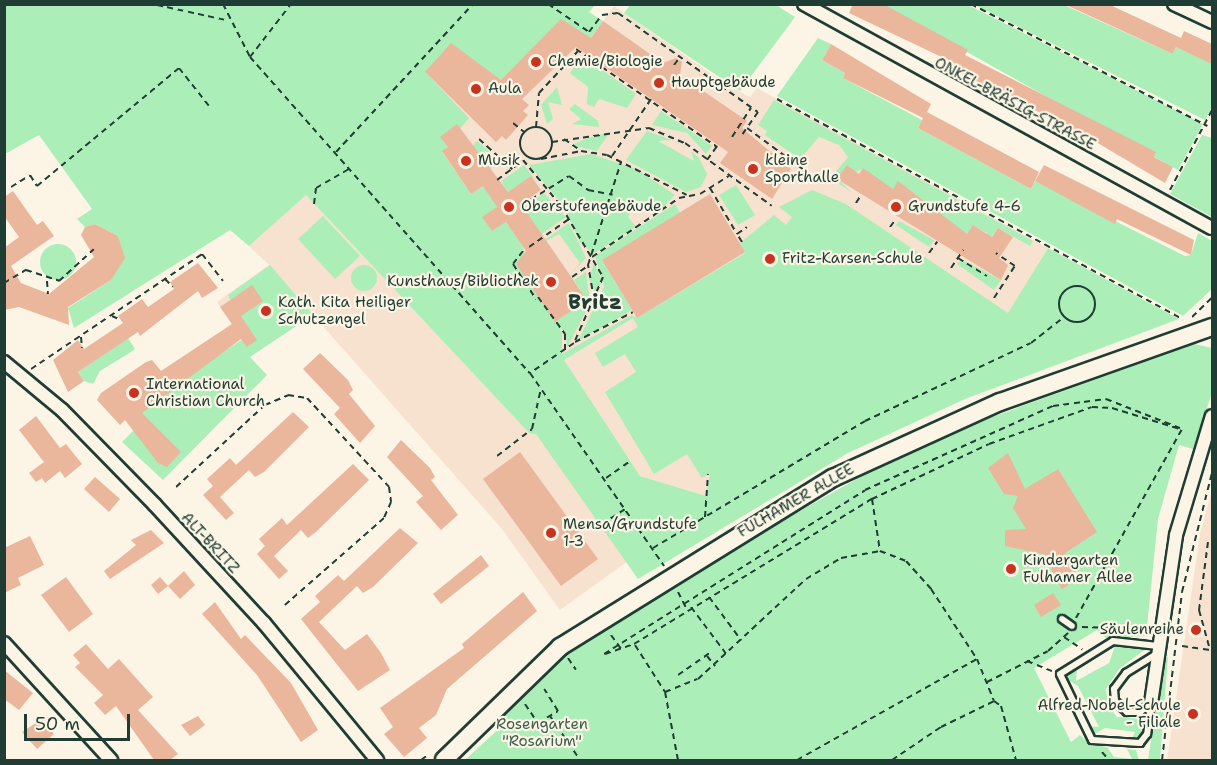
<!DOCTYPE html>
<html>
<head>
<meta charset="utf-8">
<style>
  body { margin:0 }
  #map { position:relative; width:1217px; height:765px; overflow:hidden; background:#fcf5e5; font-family:"Shantell Sans",sans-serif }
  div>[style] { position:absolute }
  .built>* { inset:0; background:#f7e2cf }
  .green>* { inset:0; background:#abeeb8 }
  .round { border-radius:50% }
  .building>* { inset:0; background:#eab69c }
  .path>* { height:2px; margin-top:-1px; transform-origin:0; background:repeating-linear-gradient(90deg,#1f3d34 0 6px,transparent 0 10.5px) }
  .path>.ring { margin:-1px; padding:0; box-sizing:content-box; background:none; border:2px solid #1f3d34; border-radius:50% }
  .roads { filter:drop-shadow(2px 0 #1f3d34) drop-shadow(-2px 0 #1f3d34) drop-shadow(0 2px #1f3d34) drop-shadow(0 -2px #1f3d34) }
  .lane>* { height:6px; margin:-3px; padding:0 3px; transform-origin:3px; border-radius:3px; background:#fcf5e5 }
  .street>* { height:12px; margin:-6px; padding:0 6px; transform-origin:6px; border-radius:6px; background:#fcf5e5 }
  .secondary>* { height:16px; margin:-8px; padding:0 8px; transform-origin:8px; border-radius:8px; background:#fcf5e5 }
  .dots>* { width:16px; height:16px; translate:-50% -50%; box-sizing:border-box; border:3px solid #fcf5e5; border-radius:50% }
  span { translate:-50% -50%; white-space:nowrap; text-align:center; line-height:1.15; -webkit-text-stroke:4.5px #fcf5e5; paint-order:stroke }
  .poi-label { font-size:15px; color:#1f3d34 }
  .left { translate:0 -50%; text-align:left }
  .right { translate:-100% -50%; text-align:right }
  .street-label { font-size:15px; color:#1f3d34 }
  .park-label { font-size:15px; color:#3b604e }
  .district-label { font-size:21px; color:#1f3d34; font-weight:700 }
  .frame { position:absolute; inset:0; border:6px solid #1f3d34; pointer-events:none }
  .scale { position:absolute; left:24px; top:714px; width:106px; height:27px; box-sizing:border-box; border:3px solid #1f3d34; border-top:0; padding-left:8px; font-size:18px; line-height:21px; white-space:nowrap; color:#1f3d34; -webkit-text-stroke:4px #fcf5e5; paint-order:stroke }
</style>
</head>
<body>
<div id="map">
  <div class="built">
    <i style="clip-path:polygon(614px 6px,729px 86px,750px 97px,757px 88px,1048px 248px,1005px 319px,706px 496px,640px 476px,570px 372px,523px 278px,425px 136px,425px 72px,451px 43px,590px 39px)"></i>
    <i style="clip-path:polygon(305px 194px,529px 433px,536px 433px,628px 561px,560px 610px,502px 529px,313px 315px,247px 347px,217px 302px,269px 265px,249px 246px)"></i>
    <i style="clip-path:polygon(1212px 491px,1212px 760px,1167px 760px,1200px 534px)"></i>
  </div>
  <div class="green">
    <i style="clip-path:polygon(evenodd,5px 5px,595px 5px,589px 12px,603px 21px,590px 39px,553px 30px,501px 80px,425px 72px,469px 118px,458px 131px,441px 137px,448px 147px,442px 152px,471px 194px,486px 184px,497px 207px,483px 217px,492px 231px,506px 222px,523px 247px,525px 257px,516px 264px,562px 332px,562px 354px,632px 315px,637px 318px,745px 253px,740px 243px,774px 215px,786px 225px,792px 217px,779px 207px,812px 190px,846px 204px,1008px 313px,1048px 248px,1179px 319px,965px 399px,848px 453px,638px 579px,536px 434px,529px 433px,306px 195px,249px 246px,230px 230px,74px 328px,68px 308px,111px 280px,120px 254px,118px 236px,95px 224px,85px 227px,77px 219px,92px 209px,39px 135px,5px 154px,5px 5px,633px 318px,638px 327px,595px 353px,603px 367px,625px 354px,636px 372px,605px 392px,654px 474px,687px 454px,702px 478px,710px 473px,706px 496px,640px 476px,564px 360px,633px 318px)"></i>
    <i style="clip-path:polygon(776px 5px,795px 17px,740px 91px,624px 13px,630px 5px)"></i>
    <i style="clip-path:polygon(883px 5px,968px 5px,1203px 124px,1178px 170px)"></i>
    <i style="clip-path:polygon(975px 5px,1064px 5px,1173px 54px,1176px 47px,1212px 62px,1212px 106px,1205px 120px)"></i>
    <i style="clip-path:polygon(818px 38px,831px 44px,822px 60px,845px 73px,843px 78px,922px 120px,918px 128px,1031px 189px,1035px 181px,1185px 256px,1191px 255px,1198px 233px,1212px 241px,1212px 289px,1183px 316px,777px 96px)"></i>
    <i style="clip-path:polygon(582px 56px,636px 94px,627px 108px,599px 99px,594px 107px,587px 104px,588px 87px,570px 73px)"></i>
    <i style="clip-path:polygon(557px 87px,562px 105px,548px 102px,553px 119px,547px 124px,541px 105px)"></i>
    <i style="clip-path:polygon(774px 100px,1033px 241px,1030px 246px,998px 228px,987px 242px,987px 233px,973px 225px,966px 235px,899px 182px,892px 190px,863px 169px,838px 179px,852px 193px,831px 178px,848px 157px,839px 145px,819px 137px,800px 159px,765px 135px,767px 131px,758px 125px)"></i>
    <i style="clip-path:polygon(575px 104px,598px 121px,599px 127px,572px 124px,581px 119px,569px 109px)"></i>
    <i style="clip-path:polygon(661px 111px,712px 146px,706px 154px,687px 133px,652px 125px)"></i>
    <i style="clip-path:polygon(647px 131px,672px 140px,658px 141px,694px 161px,691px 151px,699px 158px,707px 174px,701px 187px,686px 192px,626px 160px)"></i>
    <i style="clip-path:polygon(610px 132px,597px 151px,571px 145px,588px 138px)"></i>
    <i style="clip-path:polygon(1202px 135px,1212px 138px,1212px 217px,1170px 194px)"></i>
    <i style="clip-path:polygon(477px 141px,500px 161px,489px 170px,472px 146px)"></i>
    <i style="clip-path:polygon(591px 154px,636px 169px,675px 195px,655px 215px,649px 201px,633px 208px,628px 217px,636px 227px,593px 254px,580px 242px,562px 204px,529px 165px)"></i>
    <i style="clip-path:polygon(524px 165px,542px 189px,531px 176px,508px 192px,501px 181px)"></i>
    <i style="clip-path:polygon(736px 185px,755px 215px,738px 225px,719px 195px)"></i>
    <i style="clip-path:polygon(544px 193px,566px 217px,527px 244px,524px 208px)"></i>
    <i style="clip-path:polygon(675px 204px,680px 213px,602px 260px,632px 310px,578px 341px,604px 287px,595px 256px)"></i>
    <i style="clip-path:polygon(323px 216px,360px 256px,335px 279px,298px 239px)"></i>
    <i style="clip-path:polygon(899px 221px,934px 240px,929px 247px,896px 225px)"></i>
    <i style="clip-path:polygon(569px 223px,586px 258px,570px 275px,580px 263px,559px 234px,531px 249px)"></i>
    <i class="round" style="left:40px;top:244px;width:36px;height:36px"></i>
    <i style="clip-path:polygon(961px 259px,1001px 280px,994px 290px,957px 264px)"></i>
    <i style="clip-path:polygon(594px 262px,602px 281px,596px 294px,589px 280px)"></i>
    <i style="clip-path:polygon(270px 265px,313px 315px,250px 357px,267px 375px,163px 480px,122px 442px,135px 429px,141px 406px,249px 335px,228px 295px)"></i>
    <i class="round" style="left:351px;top:265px;width:26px;height:26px"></i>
    <i style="clip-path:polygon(586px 272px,590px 303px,567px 348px,566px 333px,554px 322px,537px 299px,556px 321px,587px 300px,574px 280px)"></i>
    <i style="clip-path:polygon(128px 338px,135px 349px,131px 352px,100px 371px,93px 384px,84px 381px,78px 372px)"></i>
    <i style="clip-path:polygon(1194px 344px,1212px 348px,1212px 393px,1193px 449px,1179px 445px,1158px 519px,1146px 636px,1106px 638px,1097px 630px,1034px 668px,1071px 742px,1080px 735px,1090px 744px,1107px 747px,1114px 757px,1132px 759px,1127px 749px,1136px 750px,1139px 760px,465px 760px,505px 723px,503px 713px,571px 651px,714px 559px,923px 442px)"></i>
    <i style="clip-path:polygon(1115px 646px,1144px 650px,1119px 669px,1106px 689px,1108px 706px,1117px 717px,1145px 719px,1141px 733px,1131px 741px,1135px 732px,1105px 728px,1093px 735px,1087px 726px,1099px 727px,1078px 686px,1063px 677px,1077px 669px,1076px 681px,1109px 663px)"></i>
    <i style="clip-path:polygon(1168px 657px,1160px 760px,1148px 760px,1163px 660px)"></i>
  </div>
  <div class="building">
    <i style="clip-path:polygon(853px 4px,883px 4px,968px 50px,965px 55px,1156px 152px,1154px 157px,1173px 167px,1165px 183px,1081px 133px,956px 71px,959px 66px,950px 61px,849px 13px)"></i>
    <i style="clip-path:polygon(1064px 4px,1108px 4px,1181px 38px,1184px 31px,1212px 44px,1212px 64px,1176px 47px,1173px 54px)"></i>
    <i style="clip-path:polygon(561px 19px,591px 38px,603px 21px,663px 63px,676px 58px,682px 62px,680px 75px,747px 121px,742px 128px,791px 169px,772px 199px,720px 163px,728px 152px,576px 47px,522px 99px,529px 105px,523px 111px,528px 115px,506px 140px,502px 136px,496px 142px,425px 72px,451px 43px,501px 80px)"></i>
    <i style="clip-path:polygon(831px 44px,931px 104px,927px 112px,1039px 172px,1031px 189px,918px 128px,923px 118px,843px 78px,845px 73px,822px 60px)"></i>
    <i style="clip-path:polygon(457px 124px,508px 192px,531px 176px,541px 190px,521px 204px,587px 300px,555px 322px,516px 264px,526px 251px,506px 222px,492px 231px,482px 217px,497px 207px,483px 186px,471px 194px,442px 151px,448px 147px,440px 137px)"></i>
    <i style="clip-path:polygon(847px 165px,859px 174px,863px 168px,893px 189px,898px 181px,967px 234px,973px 225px,992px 237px,998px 228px,1013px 237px,999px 258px,1008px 265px,1001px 280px,837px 179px)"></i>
    <i style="clip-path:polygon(1044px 165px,1194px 240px,1191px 255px,1117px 219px,1115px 224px,1035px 181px)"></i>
    <i style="clip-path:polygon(13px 191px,37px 225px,43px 221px,54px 236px,11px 266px,21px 283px,49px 294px,94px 257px,81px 235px,85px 227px,95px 224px,118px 236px,125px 258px,111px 280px,68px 307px,69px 325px,19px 307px,4px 310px,4px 248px,19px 237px,4px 216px,4px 197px)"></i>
    <i style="clip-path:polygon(710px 194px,745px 252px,637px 318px,602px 260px)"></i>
    <i style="clip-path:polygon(198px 263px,218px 288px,202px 298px,198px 291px,140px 336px,138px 332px,78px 372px,84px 381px,68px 392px,53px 360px,78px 340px,84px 349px,123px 323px,118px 316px,142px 299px,148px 307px,174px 289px,170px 282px)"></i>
    <i style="clip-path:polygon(252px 285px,263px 301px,241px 316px,257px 340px,247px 347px,241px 339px,142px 413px,181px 452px,167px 467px,158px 463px,125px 420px,120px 425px,97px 400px,101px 393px,146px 362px,152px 360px,161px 371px,232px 324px,220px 307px)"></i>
    <i style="clip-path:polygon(320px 353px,348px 380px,353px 390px,349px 394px,375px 426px,360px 443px,334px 414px,340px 408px,303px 369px)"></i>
    <i style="clip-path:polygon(293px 412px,309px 427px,264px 472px,255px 477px,249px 470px,220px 497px,234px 513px,226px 520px,203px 495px,213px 486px,207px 479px,230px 458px,236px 465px)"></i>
    <i style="clip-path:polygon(36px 416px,60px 448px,66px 444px,82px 464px,65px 478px,60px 471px,45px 483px,42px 478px,36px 482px,29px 473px,44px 462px,19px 430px)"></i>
    <i style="clip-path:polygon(401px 440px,430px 468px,435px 477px,431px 480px,458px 515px,441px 530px,416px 502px,423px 496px,387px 457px)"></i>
    <i style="clip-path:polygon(520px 452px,598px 559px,561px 586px,483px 479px)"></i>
    <i style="clip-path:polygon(1008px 453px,1025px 489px,1058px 469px,1097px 532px,1065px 553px,1080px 578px,1062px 589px,1051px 570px,1056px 557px,1005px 546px,1005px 530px,1026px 529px,1013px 508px,1018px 496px,1004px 494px,988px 468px)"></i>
    <i style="clip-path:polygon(353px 464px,369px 480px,317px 531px,308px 538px,301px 530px,274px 556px,288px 571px,279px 579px,257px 554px,265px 546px,259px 539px,282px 518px,287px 525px)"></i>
    <i style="clip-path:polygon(95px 477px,120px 499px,109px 512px,84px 489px)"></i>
    <i style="clip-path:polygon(400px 528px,418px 543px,373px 587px,363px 593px,357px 586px,319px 622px,345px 650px,367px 634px,381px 653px,390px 670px,358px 691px,301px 619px,320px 602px,315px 596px,338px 575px,344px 581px)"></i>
    <i style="clip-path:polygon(151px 530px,164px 543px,110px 579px,104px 571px,136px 545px,131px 540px)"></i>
    <i style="clip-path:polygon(30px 536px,44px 565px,18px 578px,21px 585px,4px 593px,4px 548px)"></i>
    <i style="clip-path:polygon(481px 555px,489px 566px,441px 604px,433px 594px)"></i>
    <i style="clip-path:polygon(184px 571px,195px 585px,180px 599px,168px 586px)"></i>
    <i style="clip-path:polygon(66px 577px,93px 614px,69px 632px,41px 595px)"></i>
    <i style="clip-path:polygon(160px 577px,168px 586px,158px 594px,151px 585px)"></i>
    <i style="clip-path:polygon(523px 592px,537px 611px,447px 689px,436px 715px,419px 728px,427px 738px,404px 757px,384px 734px,393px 727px,380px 708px,464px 648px,462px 644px)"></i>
    <i style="clip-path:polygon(1053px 593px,1061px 605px,1041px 617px,1034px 605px)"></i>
    <i style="clip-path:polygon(215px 602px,241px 639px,245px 635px,291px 683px,318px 730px,301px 742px,257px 675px,202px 614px)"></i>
    <i style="clip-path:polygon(86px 644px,108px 669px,119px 659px,153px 697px,138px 710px,178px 754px,170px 760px,154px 760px,116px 706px,105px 715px,94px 703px,103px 695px,75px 667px,80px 663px,73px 655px)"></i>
    <i style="clip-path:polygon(4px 670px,33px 693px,19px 710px,4px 699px)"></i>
    <i style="clip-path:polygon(198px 716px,205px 725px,190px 736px,181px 725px)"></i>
    <i style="clip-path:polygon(42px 719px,54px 734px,37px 749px,22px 732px)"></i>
  </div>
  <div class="path">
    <i style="left:118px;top:4px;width:39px;rotate:1deg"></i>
    <i style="left:157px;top:5px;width:71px;rotate:12.3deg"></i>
    <i style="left:223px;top:4px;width:59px;rotate:63deg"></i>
    <i style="left:250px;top:57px;width:422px;rotate:48.5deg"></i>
    <i style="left:530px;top:373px;width:235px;rotate:55.2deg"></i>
    <i style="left:548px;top:4px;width:50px;rotate:34.3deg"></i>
    <i style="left:589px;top:32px;width:21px;rotate:-53deg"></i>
    <i style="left:602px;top:15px;width:16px;rotate:-7deg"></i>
    <i style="left:618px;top:13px;width:171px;rotate:35.3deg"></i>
    <i style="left:758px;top:112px;width:28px;rotate:125deg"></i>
    <i style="left:971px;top:4px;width:266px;rotate:27.3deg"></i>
    <i style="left:576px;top:49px;width:172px;rotate:34.8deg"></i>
    <i style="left:250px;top:57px;width:67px;rotate:-52.3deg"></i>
    <i style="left:674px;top:65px;width:10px;rotate:-53deg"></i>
    <i style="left:777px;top:99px;width:462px;rotate:28.5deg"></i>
    <i style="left:513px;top:123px;width:14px;rotate:39deg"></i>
    <i class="ring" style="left:520px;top:127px;width:30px;height:30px"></i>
    <i style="left:536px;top:127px;width:34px;rotate:-85deg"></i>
    <i style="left:539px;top:93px;width:57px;rotate:-47.1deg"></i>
    <i style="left:747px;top:128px;width:89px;rotate:36.4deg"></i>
    <i style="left:732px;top:137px;width:35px;rotate:-57deg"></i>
    <i style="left:479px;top:139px;width:45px;rotate:42.3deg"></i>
    <i style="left:564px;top:139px;width:21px;rotate:35deg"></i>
    <i style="left:552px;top:142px;width:98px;rotate:-8.2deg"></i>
    <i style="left:649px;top:128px;width:39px;rotate:23deg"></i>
    <i style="left:685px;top:143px;width:107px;rotate:35.9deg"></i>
    <i style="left:336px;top:152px;width:202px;rotate:-47.2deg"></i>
    <i style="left:612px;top:156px;width:69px;rotate:-55.6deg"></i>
    <i style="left:541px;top:159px;width:41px;rotate:-11.3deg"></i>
    <i style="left:581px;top:151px;width:26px;rotate:9deg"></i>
    <i style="left:607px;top:155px;width:89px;rotate:26.6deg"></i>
    <i style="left:523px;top:160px;width:60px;rotate:50.4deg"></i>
    <i style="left:561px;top:206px;width:82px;rotate:59.4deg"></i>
    <i style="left:603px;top:277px;width:72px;rotate:113.7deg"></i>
    <i style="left:574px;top:343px;width:53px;rotate:145.7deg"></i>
    <i style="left:707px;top:160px;width:19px;rotate:-54deg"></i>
    <i style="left:497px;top:180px;width:31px;rotate:-37deg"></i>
    <i style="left:11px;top:187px;width:22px;rotate:-32deg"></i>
    <i style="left:30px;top:175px;width:13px;rotate:58deg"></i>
    <i style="left:37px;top:186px;width:185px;rotate:-39.7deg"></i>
    <i style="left:179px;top:68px;width:48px;rotate:51.7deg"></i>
    <i style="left:710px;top:188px;width:53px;rotate:59.6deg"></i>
    <i style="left:1170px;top:190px;width:90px;rotate:-62.3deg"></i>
    <i style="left:856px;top:203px;width:9px;rotate:-58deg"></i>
    <i style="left:314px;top:204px;width:16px;rotate:-83deg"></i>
    <i style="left:316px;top:188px;width:39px;rotate:-30deg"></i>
    <i style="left:522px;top:205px;width:55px;rotate:-31.7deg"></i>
    <i style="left:569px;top:176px;width:24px;rotate:36deg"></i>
    <i style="left:588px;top:190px;width:25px;rotate:11deg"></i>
    <i style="left:890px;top:227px;width:10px;rotate:-53deg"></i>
    <i style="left:742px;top:242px;width:9px;rotate:-122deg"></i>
    <i style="left:737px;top:234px;width:12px;rotate:-35deg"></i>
    <i style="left:529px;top:247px;width:49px;rotate:-35deg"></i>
    <i style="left:523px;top:251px;width:16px;rotate:128deg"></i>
    <i style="left:513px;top:264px;width:42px;rotate:56.7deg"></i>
    <i style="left:929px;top:253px;width:14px;rotate:-54deg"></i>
    <i style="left:592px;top:257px;width:105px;rotate:-34.1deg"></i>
    <i style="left:679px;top:198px;width:21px;rotate:-11deg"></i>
    <i style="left:700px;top:194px;width:34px;rotate:-32deg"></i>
    <i style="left:958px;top:258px;width:34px;rotate:32deg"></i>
    <i style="left:951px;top:268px;width:22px;rotate:-56deg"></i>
    <i style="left:572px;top:277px;width:19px;rotate:-35deg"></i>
    <i style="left:165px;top:279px;width:11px;rotate:45deg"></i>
    <i style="left:47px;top:281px;width:13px;rotate:86deg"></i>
    <i style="left:4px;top:283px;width:26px;rotate:-31deg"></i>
    <i style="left:26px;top:270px;width:35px;rotate:18deg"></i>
    <i style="left:59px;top:281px;width:47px;rotate:-42.4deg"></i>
    <i class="ring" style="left:1059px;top:286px;width:34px;height:34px"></i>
    <i style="left:538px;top:297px;width:46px;rotate:53.9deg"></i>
    <i style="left:565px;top:334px;width:17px;rotate:90deg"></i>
    <i style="left:994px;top:298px;width:38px;rotate:-57deg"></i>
    <i style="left:1015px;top:266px;width:23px;rotate:-146deg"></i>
    <i style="left:594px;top:299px;width:35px;rotate:-100deg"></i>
    <i style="left:588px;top:265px;width:108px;rotate:-72.2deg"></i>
    <i style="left:112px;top:316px;width:10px;rotate:24deg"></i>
    <i style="left:1192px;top:317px;width:28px;rotate:-44deg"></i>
    <i style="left:81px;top:337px;width:11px;rotate:85deg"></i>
    <i style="left:575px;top:342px;width:65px;rotate:-27.3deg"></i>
    <i style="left:31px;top:369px;width:206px;rotate:-33.9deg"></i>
    <i style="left:202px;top:254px;width:34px;rotate:52deg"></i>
    <i style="left:497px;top:456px;width:44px;rotate:-37.6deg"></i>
    <i style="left:532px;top:429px;width:42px;rotate:-77.6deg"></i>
    <i style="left:606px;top:478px;width:29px;rotate:-35deg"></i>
    <i style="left:176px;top:487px;width:121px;rotate:-42.7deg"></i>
    <i style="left:265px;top:405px;width:25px;rotate:-23deg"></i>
    <i style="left:288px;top:395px;width:19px;rotate:9deg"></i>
    <i style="left:307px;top:398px;width:121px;rotate:47.3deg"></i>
    <i style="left:389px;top:487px;width:15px;rotate:82deg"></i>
    <i style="left:391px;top:502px;width:17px;rotate:114deg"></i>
    <i style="left:384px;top:518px;width:132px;rotate:138.7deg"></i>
    <i style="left:872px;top:499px;width:53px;rotate:81.3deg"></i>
    <i style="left:705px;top:517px;width:43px;rotate:-86deg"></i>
    <i style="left:602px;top:524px;width:27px;rotate:-33deg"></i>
    <i style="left:1208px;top:542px;width:69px;rotate:97.5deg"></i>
    <i style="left:1199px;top:610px;width:41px;rotate:74.6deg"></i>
    <i style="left:653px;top:548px;width:247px;rotate:-30.9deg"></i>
    <i style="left:865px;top:421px;width:183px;rotate:-25.2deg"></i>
    <i style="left:1031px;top:343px;width:42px;rotate:-38.2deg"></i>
    <i style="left:678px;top:592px;width:20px;rotate:63deg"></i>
    <i style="left:709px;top:597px;width:54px;rotate:53.3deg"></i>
    <i style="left:691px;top:607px;width:60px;rotate:53.1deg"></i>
    <i style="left:1076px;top:618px;width:217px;rotate:-60.7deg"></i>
    <i style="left:1082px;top:627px;width:66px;rotate:1.7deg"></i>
    <i style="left:611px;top:635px;width:19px;rotate:54deg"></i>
    <i style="left:1064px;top:637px;width:22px;rotate:34deg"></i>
    <i style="left:635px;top:645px;width:56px;rotate:57.4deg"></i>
    <i style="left:1182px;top:646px;width:30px;rotate:8deg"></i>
    <i style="left:604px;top:654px;width:308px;rotate:-32.1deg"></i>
    <i style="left:865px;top:490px;width:206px;rotate:-24.1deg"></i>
    <i style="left:1053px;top:406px;width:53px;rotate:-7.5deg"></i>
    <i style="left:1106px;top:399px;width:82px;rotate:21.5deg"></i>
    <i style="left:605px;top:654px;width:31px;rotate:-19deg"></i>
    <i style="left:634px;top:644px;width:279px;rotate:-31.4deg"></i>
    <i style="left:872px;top:499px;width:129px;rotate:-25.2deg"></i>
    <i style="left:989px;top:444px;width:109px;rotate:-19.8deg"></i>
    <i style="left:1092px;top:407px;width:20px;rotate:3deg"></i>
    <i style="left:1112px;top:408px;width:71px;rotate:17.2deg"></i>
    <i style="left:707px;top:656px;width:13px;rotate:51deg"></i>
    <i style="left:568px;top:658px;width:14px;rotate:56deg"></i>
    <i style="left:1027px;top:661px;width:27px;rotate:22deg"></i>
    <i style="left:678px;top:675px;width:40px;rotate:-34.9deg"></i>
    <i style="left:987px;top:682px;width:68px;rotate:-26.9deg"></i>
    <i style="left:1048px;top:651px;width:27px;rotate:-42deg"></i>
    <i style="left:525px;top:704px;width:23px;rotate:56deg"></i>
    <i style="left:538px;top:723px;width:23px;rotate:-31deg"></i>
    <i style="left:558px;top:711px;width:26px;rotate:-122deg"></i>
    <i style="left:550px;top:716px;width:53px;rotate:55.7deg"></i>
    <i style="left:1102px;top:752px;width:11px;rotate:49deg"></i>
    <i style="left:421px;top:760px;width:9px;rotate:-36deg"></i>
    <i style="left:678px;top:760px;width:69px;rotate:-100.8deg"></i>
    <i style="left:665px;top:692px;width:35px;rotate:-22deg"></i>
    <i style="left:698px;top:679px;width:147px;rotate:-42.8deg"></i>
    <i style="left:806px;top:579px;width:41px;rotate:-31deg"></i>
    <i style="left:841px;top:558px;width:40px;rotate:-10deg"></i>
    <i style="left:880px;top:551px;width:28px;rotate:21deg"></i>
    <i style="left:906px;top:561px;width:38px;rotate:48deg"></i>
    <i style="left:931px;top:589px;width:84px;rotate:56.7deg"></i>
    <i style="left:797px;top:760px;width:206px;rotate:-29.3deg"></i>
    <i style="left:977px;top:659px;width:45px;rotate:68deg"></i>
    <i style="left:892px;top:760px;width:59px;rotate:-34deg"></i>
    <i style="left:941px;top:727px;width:59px;rotate:-26.1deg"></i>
    <i style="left:994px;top:701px;width:9px;rotate:36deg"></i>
    <i style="left:1001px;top:706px;width:56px;rotate:74.5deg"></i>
    <i style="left:1162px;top:760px;width:169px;rotate:-83.2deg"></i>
    <i style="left:1182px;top:592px;width:123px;rotate:-75.9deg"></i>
  </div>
  <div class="roads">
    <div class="lane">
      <i style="left:1062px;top:619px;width:12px;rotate:35deg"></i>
      <i style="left:1151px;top:703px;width:31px;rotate:97deg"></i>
      <i style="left:1147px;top:734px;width:11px;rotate:128deg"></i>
      <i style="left:1140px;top:743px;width:48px;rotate:-176.4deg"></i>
      <i style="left:1092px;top:740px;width:73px;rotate:-115.9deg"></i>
      <i style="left:1060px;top:674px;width:62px;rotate:-31.9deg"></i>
      <i style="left:1113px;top:641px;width:45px;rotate:6.3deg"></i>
      <i style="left:1151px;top:703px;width:14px;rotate:141deg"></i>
      <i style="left:1140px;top:712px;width:13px;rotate:180deg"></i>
      <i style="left:1127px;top:712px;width:16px;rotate:-137deg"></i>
      <i style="left:1115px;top:701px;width:12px;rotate:-95deg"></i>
      <i style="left:1114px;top:689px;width:20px;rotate:-53deg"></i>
      <i style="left:1126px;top:673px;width:36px;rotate:-32deg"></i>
    </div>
    <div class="street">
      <i style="left:804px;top:4px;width:465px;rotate:28.8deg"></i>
      <i style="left:1174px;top:4px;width:42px;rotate:25.3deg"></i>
      <i style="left:4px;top:362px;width:75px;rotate:39.6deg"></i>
      <i style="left:62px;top:410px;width:133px;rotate:45.6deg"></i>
      <i style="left:155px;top:505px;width:161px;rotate:47.3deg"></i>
      <i style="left:264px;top:623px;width:178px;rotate:50.5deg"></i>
      <i style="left:4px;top:643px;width:159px;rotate:47.6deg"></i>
      <i style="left:1151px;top:703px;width:170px;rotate:-81.5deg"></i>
      <i style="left:1176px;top:535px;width:124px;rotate:-73.2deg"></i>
    </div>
    <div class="secondary">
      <i style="left:444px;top:760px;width:162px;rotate:-44.2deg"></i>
      <i style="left:560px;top:647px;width:321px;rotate:-31.8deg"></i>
      <i style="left:833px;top:478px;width:183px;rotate:-24.5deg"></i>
      <i style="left:1000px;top:402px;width:225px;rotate:-19.5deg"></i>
    </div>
  </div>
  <div class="dots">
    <i style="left:536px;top:62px;background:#c8321e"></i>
    <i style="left:659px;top:83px;background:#c8321e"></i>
    <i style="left:476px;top:89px;background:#c8321e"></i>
    <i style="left:466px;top:161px;background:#c8321e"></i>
    <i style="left:753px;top:169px;background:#c8321e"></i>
    <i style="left:509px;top:207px;background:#c8321e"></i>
    <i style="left:896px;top:207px;background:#c8321e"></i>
    <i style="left:770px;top:259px;background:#c8321e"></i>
    <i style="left:551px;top:282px;background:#c8321e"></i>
    <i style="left:266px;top:311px;background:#c8321e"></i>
    <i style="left:134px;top:393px;background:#c8321e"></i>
    <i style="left:551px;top:533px;background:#c8321e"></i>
    <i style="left:1011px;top:569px;background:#c8321e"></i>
    <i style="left:1196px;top:630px;background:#c8321e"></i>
    <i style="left:1193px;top:714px;background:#c8321e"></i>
  </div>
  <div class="poi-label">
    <span class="left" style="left:548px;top:62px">Chemie/Biologie</span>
    <span class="left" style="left:671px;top:83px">Hauptgebäude</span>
    <span class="left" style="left:488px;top:89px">Aula</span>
    <span class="left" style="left:765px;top:169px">kleine<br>Sporthalle</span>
    <span class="left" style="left:478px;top:161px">Musik</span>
    <span class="left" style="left:521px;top:207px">Oberstufengebäude</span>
    <span class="left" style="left:908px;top:207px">Grundstufe 4-6</span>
    <span class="left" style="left:782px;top:259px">Fritz-Karsen-Schule</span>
    <span class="right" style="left:539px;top:282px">Kunsthaus/Bibliothek</span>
    <span class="left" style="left:278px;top:311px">Kath. Kita Heiliger<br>Schutzengel</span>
    <span class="left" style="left:146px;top:393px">International<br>Christian Church</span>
    <span class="left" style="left:563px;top:533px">Mensa/Grundstufe<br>1-3</span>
    <span class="left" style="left:1023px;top:569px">Kindergarten<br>Fulhamer Allee</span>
    <span class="right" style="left:1184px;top:630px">Säulenreihe</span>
    <span class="right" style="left:1181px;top:714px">Alfred-Nobel-Schule<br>- Filiale</span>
  </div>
  <div class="street-label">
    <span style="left:1015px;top:104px;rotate:28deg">ONKEL-BRÄSIG-STRASSE</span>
    <span style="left:796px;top:501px;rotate:-30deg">FULHAMER ALLEE</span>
    <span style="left:210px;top:543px;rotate:47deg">ALT-BRITZ</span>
  </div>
  <div class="park-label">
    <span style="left:542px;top:733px">Rosengarten<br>"Rosarium"</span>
  </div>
  <div class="district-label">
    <span style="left:595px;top:302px">Britz</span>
  </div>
  <div class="frame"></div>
  <div class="scale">50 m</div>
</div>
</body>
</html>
